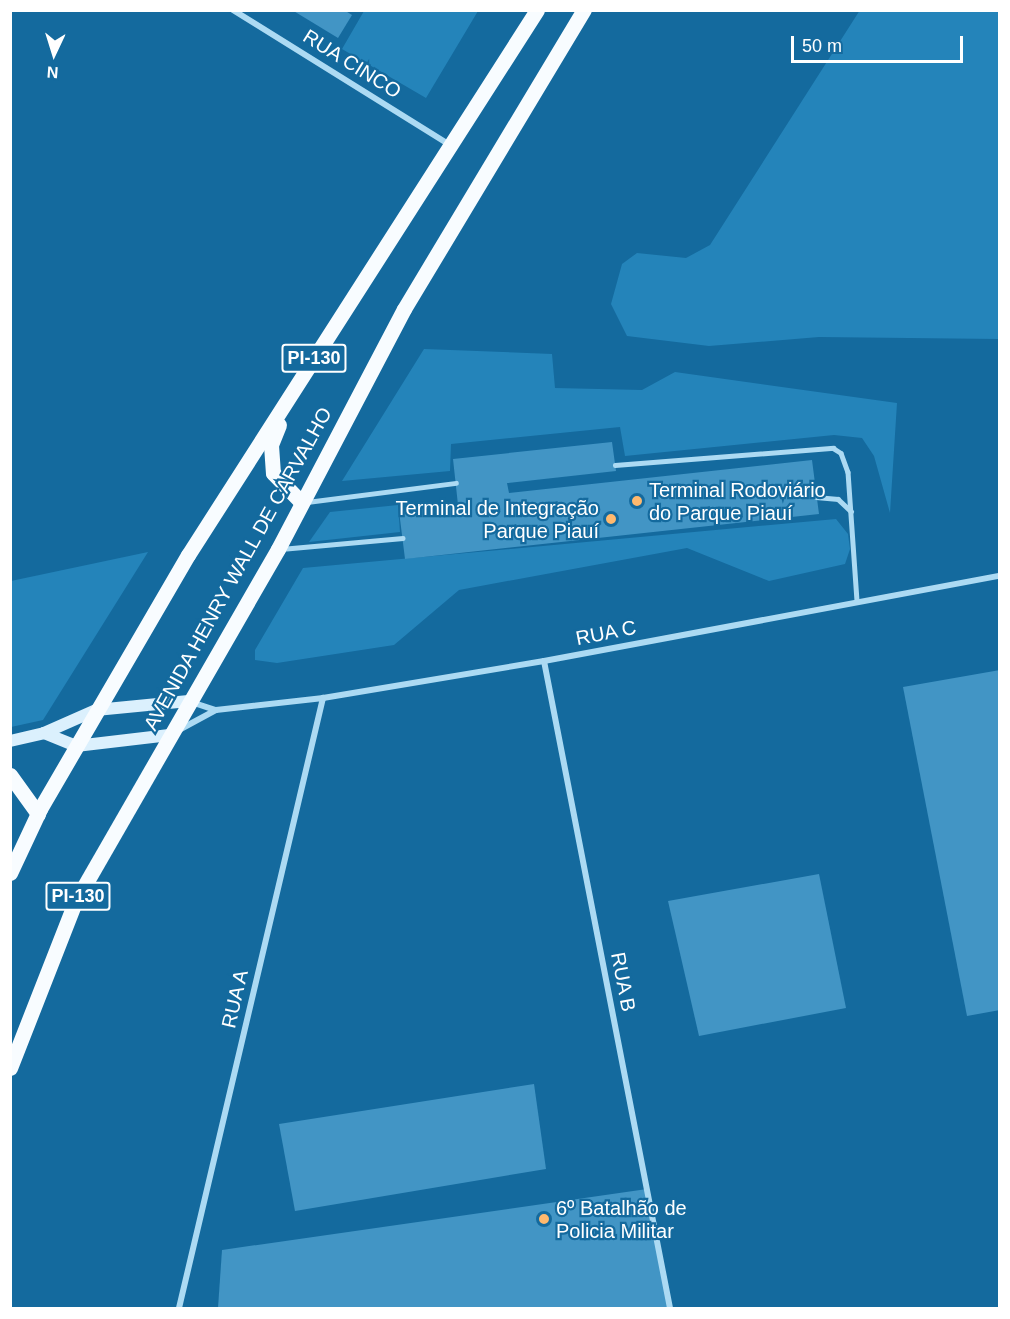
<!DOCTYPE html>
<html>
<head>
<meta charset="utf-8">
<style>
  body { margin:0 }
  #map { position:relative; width:1010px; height:1319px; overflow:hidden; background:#146a9e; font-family:Helvetica,sans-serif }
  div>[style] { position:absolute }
  .green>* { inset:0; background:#2484ba }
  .building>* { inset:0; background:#4295c5 }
  .lane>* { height:4.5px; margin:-2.25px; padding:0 2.25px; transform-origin:2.25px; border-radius:2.25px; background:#acdaf3 }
  .street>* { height:6px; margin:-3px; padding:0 3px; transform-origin:3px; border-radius:3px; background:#acdaf3 }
  .secondary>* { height:12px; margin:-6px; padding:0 6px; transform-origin:6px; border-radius:6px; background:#dbf0fd }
  .primary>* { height:15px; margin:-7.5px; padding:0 7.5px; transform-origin:7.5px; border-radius:7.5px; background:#f8fcff }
  .dots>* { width:16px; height:16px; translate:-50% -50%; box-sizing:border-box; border:3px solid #146a9e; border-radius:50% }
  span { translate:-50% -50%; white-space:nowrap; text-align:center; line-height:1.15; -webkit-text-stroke:4.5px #146a9e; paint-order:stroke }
  .shield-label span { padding:2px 4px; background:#146a9e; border:2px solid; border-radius:4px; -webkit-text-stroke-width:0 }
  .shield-label { font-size:18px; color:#fff; font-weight:700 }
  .street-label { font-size:20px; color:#fff }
  .poi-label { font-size:20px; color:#fff }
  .left { translate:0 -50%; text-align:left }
  .right { translate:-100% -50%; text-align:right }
  .frame { position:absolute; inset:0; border:12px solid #fff; pointer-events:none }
  .north { position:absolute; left:24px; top:24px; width:60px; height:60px; -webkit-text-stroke:4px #146a9e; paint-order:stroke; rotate:184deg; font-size:16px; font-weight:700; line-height:24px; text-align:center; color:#fff }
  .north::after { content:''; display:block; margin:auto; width:21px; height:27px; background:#fff; clip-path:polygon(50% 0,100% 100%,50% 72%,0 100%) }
  .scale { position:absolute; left:791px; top:36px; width:172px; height:27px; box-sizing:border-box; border:3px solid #fff; border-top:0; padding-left:8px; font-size:18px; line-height:21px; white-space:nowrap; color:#fff; -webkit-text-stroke:4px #146a9e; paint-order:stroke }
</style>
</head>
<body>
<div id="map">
  <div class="green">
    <i style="clip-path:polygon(860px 10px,999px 11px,999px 339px,819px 337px,709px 346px,627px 336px,611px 304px,622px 264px,637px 253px,686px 258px,710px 245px)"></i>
    <i style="clip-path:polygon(364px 11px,364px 10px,478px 11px,426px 98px,342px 49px)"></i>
    <i style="clip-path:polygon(424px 349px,552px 354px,555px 388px,642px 390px,675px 372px,897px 403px,890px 513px,874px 456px,862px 438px,834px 435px,625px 456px,620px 427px,451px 444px,450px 471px,342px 481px)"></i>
    <i style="clip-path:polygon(398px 505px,400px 532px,309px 542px,330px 512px)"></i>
    <i style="clip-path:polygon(836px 519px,848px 534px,850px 549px,845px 564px,769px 581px,687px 548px,459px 590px,394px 645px,277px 663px,255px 660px,255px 650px,303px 568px)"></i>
    <i style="clip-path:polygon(148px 552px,43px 720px,11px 727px,11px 581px)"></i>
  </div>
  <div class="building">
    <i style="clip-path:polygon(292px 10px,344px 10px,352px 15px,338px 38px)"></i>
    <i style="clip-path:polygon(612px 442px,616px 471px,507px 483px,509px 493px,812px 460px,819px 514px,405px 559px,399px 511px,458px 505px,453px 459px)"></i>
    <i style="clip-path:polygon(1000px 670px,1000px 1010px,967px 1016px,903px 687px)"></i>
    <i style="clip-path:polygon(819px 874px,846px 1008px,699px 1036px,668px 901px)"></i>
    <i style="clip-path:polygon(534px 1084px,546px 1169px,295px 1211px,279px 1124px)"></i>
    <i style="clip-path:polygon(647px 1189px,670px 1308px,218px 1308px,222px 1250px)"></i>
  </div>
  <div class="lane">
    <i style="left:615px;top:465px;width:219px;rotate:-4.5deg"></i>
    <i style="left:833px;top:448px;width:9px;rotate:32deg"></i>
    <i style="left:841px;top:453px;width:20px;rotate:70deg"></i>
    <i style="left:848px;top:472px;width:130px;rotate:86deg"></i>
    <i style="left:816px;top:497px;width:22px;rotate:5deg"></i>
    <i style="left:838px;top:499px;width:18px;rotate:43deg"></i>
    <i style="left:307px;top:502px;width:150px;rotate:-7.3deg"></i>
    <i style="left:281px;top:549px;width:122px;rotate:-5.2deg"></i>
  </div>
  <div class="street">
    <i style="left:233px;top:10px;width:256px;rotate:31.9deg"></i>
    <i style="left:544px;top:661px;width:659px;rotate:78.98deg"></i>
    <i style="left:191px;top:702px;width:26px;rotate:18deg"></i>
    <i style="left:177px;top:731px;width:44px;rotate:-28.3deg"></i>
    <i style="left:216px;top:710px;width:108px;rotate:-6.4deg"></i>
    <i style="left:323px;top:698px;width:224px;rotate:-9.5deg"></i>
    <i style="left:544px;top:661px;width:464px;rotate:-10.6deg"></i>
    <i style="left:179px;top:1308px;width:627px;rotate:-76.72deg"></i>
  </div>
  <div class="secondary">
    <i style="left:44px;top:733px;width:35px;rotate:22deg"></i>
    <i style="left:76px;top:746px;width:94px;rotate:-6.7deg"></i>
    <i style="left:10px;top:741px;width:35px;rotate:-13deg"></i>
    <i style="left:44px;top:733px;width:57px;rotate:-23.9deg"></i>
    <i style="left:96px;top:710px;width:93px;rotate:-5.5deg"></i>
  </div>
  <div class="primary">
    <i style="left:279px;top:425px;width:22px;rotate:112deg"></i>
    <i style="left:271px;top:445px;width:28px;rotate:86deg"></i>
    <i style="left:273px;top:473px;width:40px;rotate:46deg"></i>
    <i style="left:10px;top:775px;width:48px;rotate:54.3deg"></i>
    <i style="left:10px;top:873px;width:71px;rotate:-64.9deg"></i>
    <i style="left:40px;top:809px;width:294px;rotate:-59.8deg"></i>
    <i style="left:188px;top:555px;width:647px;rotate:-57.37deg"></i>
    <i style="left:10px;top:1068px;width:178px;rotate:-68.6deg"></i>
    <i style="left:75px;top:902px;width:407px;rotate:-60.1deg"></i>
    <i style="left:278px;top:549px;width:271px;rotate:-62.3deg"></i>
    <i style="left:404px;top:309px;width:349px;rotate:-59deg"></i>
  </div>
  <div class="dots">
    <i style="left:637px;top:501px;background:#ffb96e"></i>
    <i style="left:611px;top:519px;background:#ffb96e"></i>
    <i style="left:544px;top:1219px;background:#ffb96e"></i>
  </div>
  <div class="shield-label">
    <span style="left:314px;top:358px">PI-130</span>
    <span style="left:78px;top:896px">PI-130</span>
  </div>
  <div class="street-label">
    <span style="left:352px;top:64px;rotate:32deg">RUA CINCO</span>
    <span style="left:238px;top:569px;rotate:-61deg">AVENIDA HENRY WALL DE CARVALHO</span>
    <span style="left:606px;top:633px;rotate:-11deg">RUA C</span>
    <span style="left:623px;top:982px;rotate:79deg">RUA B</span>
    <span style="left:235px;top:999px;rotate:-77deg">RUA A</span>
  </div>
  <div class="poi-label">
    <span class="left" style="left:649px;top:502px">Terminal Rodoviário<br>do Parque Piauí</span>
    <span class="right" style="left:599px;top:520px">Terminal de Integração<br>Parque Piauí</span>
    <span class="left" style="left:556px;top:1220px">6º Batalhão de<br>Policia Militar</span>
  </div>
  <div class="frame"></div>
  <div class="north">N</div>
  <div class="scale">50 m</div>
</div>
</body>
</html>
